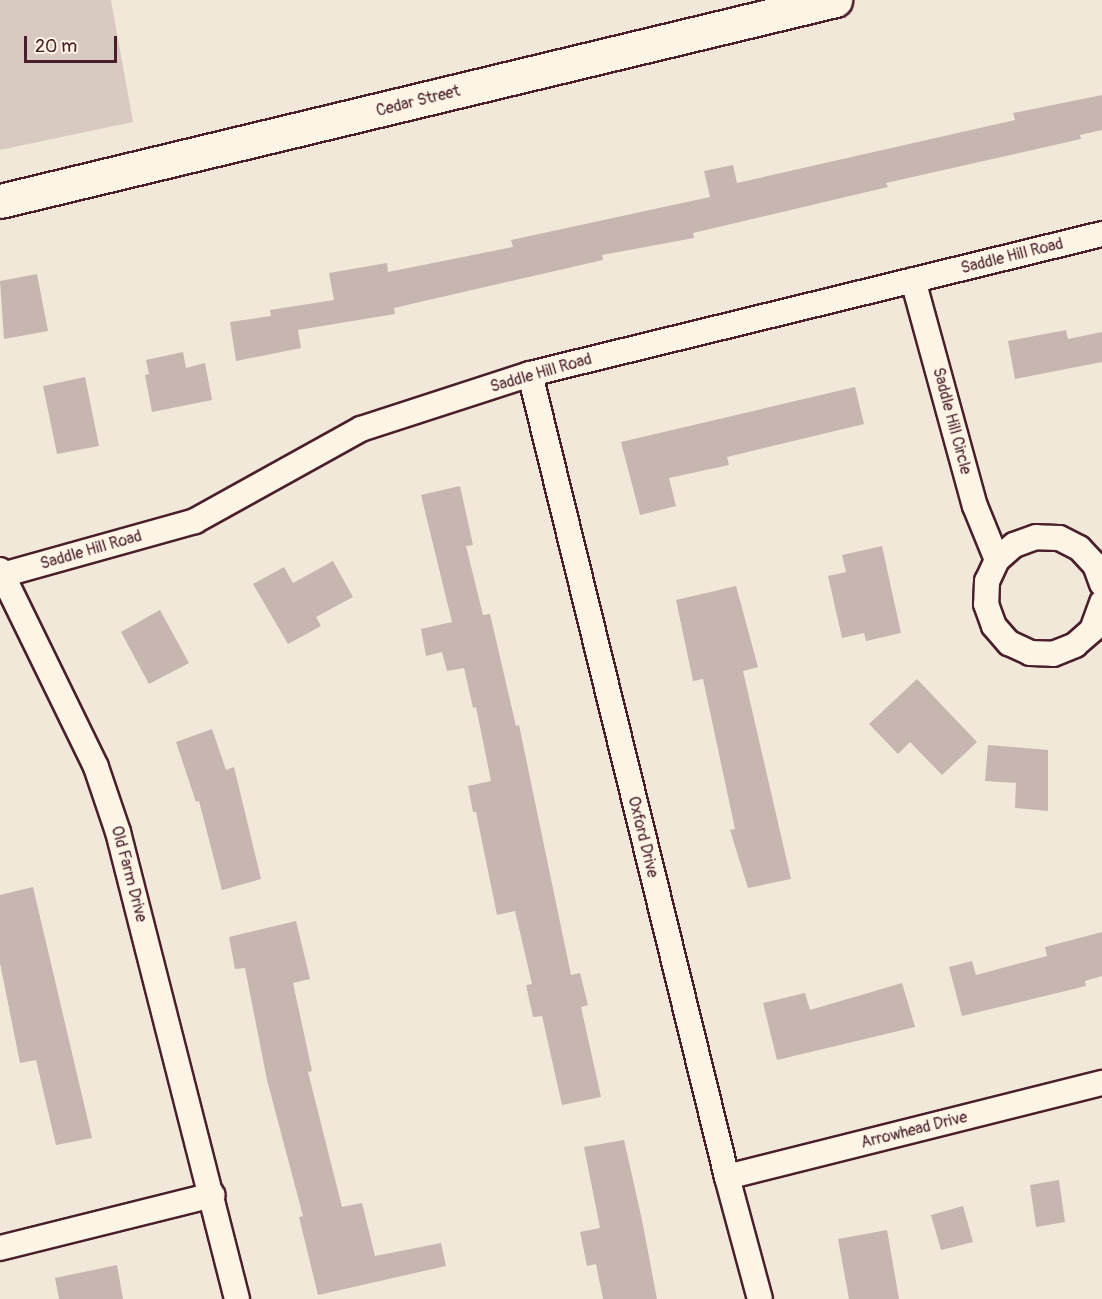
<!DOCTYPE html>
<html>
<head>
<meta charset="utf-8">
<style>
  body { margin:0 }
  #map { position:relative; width:1102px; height:1299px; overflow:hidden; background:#f1e8da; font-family:Pangolin,sans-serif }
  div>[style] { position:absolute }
  .green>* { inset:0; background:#d8cac0 }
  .building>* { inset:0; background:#c7b6af }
  .roads { filter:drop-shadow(2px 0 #4a1f2b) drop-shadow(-2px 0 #4a1f2b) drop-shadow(0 2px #4a1f2b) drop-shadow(0 -2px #4a1f2b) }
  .minor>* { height:24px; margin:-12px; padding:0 12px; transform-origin:12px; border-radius:12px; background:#fcf5e5 }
  .secondary>* { height:33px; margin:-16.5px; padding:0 16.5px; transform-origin:16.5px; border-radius:16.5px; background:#fcf5e5 }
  span { translate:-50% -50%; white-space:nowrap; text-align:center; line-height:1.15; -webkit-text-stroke:6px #fcf5e5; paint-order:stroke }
  .street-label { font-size:16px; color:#4a1f2b }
  .scale { position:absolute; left:24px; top:36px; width:93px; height:27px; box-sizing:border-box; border:3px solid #4a1f2b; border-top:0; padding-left:8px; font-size:18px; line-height:21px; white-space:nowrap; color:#4a1f2b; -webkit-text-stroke:4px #fcf5e5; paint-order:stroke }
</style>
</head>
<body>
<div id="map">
  <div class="green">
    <i style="clip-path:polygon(0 0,111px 0,133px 122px,0 150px)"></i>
  </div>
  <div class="building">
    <i style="clip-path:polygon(1102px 95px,1102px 130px,1080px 135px,1081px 139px,886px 183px,888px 187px,693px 233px,694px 238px,602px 255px,603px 260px,394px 308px,395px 314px,298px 330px,301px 348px,236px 361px,230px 322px,271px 316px,270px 310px,334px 300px,329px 273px,387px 263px,388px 272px,513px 247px,511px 240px,710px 197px,704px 171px,733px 165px,737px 183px,1015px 120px,1013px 113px)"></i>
    <i style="clip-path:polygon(37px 274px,48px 331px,4px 339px,0 281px)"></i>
    <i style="clip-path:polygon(1066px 330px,1068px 339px,1102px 332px,1102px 362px,1015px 379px,1008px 341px)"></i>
    <i style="clip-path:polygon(183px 352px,186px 368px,205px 363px,212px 400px,152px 412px,145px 375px,149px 374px,146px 360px)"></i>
    <i style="clip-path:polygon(85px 377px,99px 446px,57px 454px,43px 386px)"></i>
    <i style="clip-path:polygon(855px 387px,864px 424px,727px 457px,729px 465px,669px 478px,676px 506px,640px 515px,621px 442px)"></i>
    <i style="clip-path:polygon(460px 486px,473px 545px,466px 546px,483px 615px,490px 614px,516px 726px,519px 725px,571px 975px,580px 973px,588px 1005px,581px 1007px,601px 1097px,562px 1105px,542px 1016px,533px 1017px,526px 985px,532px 984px,515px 911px,497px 915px,476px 812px,473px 812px,468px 786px,491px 781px,476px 707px,473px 708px,464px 668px,447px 671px,442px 652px,426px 656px,421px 629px,452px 622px,421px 495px)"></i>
    <i style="clip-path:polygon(882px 546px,901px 633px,866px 641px,864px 633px,842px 638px,828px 576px,846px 572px,842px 555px)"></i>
    <i style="clip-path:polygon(333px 561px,353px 597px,316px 617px,321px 626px,288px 644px,253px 584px,284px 567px,293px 583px)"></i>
    <i style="clip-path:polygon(736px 586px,758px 667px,743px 671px,791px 879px,748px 888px,730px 830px,735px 829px,703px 679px,693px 681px,676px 600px)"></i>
    <i style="clip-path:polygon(160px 610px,189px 663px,149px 684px,121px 632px)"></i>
    <i style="clip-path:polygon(917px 679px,977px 742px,942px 775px,910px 742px,898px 754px,869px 724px)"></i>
    <i style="clip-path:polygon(212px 729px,226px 770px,234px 767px,261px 879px,222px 890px,199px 801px,196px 802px,176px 742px)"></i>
    <i style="clip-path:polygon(988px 745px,1048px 750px,1048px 811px,1015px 808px,1016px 783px,985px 781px)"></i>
    <i style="clip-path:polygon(33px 887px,92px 1138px,56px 1145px,36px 1060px,20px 1063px,0 963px,0 895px)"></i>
    <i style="clip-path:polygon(296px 921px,310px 979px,293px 983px,312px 1071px,308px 1072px,342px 1207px,362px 1203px,375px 1256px,441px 1243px,446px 1266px,318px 1295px,299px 1217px,303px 1216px,267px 1080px,245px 968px,235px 969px,229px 937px)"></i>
    <i style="clip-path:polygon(1102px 932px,1102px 976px,1085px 981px,1086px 986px,962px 1016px,949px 967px,972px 961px,976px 975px,1047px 956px,1045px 947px)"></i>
    <i style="clip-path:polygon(902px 983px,915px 1027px,777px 1060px,763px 1003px,805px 993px,810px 1010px)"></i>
    <i style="clip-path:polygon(624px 1140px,642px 1220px,657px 1299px,603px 1299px,596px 1264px,587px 1266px,580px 1232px,600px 1228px,584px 1147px)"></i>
    <i style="clip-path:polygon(1059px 1180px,1065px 1222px,1036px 1227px,1030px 1185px)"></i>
    <i style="clip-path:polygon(963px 1206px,973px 1242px,941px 1250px,931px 1215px)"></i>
    <i style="clip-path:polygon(887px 1230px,899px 1299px,849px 1299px,838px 1239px)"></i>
    <i style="clip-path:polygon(117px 1265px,123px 1299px,59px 1299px,55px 1278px)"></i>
  </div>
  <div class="roads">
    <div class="minor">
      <i style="left:913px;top:280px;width:234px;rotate:74.7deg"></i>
      <i style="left:975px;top:506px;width:58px;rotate:67.8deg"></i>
      <i style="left:530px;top:374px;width:827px;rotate:76.22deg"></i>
      <i style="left:727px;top:1177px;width:126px;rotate:74.9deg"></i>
      <i style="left:0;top:570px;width:219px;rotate:64deg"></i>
      <i style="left:96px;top:767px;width:69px;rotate:71.3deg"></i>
      <i style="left:118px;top:832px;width:482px;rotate:75.7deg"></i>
      <i style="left:2px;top:575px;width:200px;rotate:-15.6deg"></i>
      <i style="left:195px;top:521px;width:190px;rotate:-29deg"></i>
      <i style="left:361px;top:429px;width:178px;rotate:-18deg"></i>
      <i style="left:530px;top:374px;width:589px;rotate:-13.75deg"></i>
      <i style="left:1102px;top:584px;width:20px;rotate:-110deg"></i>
      <i style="left:1095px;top:565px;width:23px;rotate:-133deg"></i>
      <i style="left:1079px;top:548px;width:22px;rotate:-153deg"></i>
      <i style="left:1059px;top:538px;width:23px;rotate:-178deg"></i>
      <i style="left:1036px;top:537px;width:23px;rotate:160deg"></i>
      <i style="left:1014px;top:545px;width:23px;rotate:139deg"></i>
      <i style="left:997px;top:560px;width:23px;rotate:115deg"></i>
      <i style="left:987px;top:581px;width:23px;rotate:92deg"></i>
      <i style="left:986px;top:604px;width:23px;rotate:70deg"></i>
      <i style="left:994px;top:626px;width:23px;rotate:49deg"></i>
      <i style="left:1009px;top:643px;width:23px;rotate:25deg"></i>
      <i style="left:1030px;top:653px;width:23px;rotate:2deg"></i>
      <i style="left:1053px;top:654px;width:24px;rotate:-22deg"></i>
      <i style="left:1075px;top:645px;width:23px;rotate:-41deg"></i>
      <i style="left:1092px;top:630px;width:29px;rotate:-70deg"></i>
      <i style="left:727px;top:1177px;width:387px;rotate:-14.1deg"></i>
      <i style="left:0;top:1248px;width:219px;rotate:-14deg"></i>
    </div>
    <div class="secondary">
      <i style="left:0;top:201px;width:859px;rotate:-13.53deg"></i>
    </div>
  </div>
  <div class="street-label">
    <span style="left:418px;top:101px;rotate:-14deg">Cedar Street</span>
    <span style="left:1012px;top:256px;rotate:-14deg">Saddle Hill Road</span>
    <span style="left:541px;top:373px;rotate:-16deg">Saddle Hill Road</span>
    <span style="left:952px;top:421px;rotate:75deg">Saddle Hill Circle</span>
    <span style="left:91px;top:550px;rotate:-16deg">Saddle Hill Road</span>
    <span style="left:643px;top:837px;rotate:76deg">Oxford Drive</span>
    <span style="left:129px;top:874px;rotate:75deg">Old Farm Drive</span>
    <span style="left:914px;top:1130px;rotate:-14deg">Arrowhead Drive</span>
  </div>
  <div class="scale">20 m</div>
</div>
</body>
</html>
